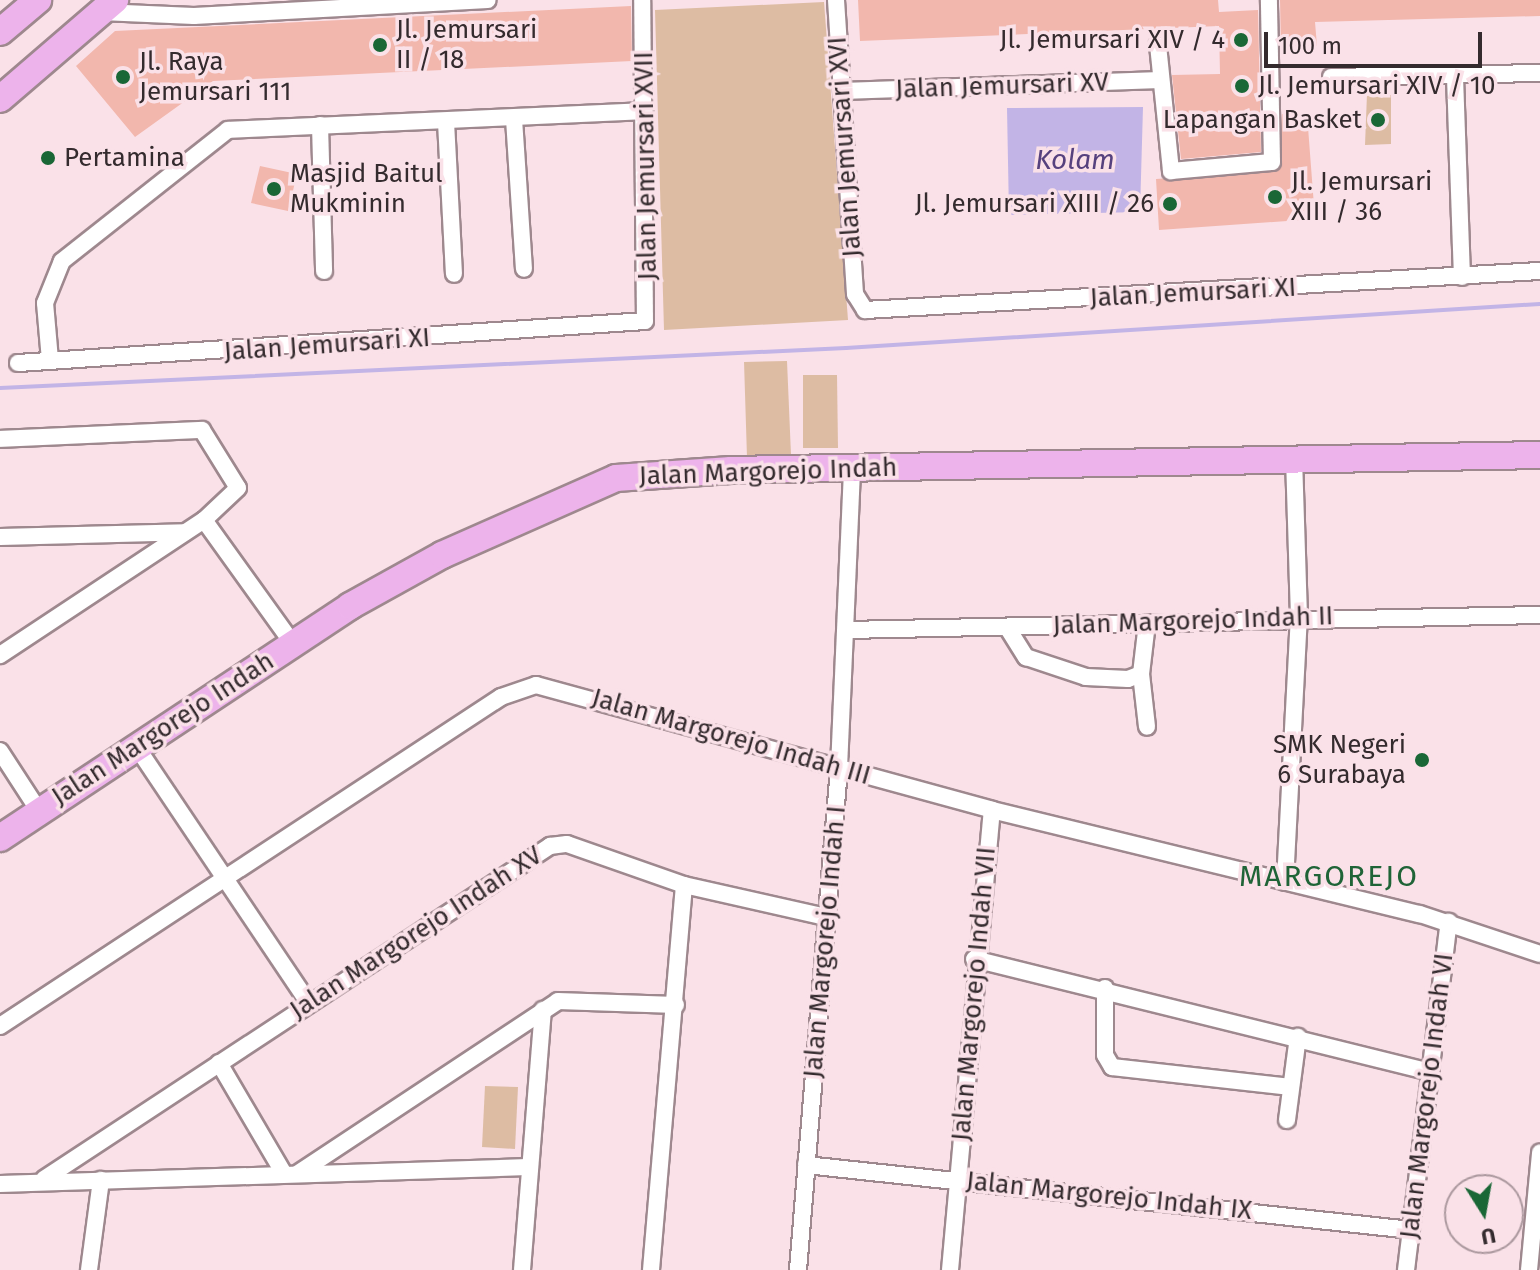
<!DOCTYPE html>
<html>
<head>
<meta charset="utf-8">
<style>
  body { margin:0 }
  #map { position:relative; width:1540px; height:1270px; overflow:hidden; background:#fae1e8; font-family:"Fira Sans",sans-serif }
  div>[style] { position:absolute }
  .green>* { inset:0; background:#ddbca3 }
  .water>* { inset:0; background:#c2b4e6 }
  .stream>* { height:4px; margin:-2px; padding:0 2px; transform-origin:2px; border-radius:2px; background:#c2b4e6 }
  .building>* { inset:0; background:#f2b7ad }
  .roads { filter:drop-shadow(2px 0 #9e888e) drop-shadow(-2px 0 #9e888e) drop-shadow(0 2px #9e888e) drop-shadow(0 -2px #9e888e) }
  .minor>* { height:16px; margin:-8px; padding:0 8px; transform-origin:8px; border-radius:8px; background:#fff }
  .primary>* { height:26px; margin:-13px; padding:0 13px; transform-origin:13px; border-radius:13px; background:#edb3eb }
  .dots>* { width:22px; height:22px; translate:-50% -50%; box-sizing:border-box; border:4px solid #fae1e8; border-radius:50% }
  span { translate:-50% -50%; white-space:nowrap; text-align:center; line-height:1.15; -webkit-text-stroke:7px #fae1e8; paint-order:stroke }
  .poi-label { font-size:26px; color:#342b2e }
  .left { translate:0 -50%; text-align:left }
  .right { translate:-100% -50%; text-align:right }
  .street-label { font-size:26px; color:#342b2e }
  .water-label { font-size:28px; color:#56417e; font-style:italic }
  .quarter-label { font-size:30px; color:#1f6437; letter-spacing:2px }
  .north { position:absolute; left:1444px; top:1174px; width:80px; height:80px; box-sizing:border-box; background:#fae1e8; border:2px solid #ab989e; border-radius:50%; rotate:169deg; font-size:22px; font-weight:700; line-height:32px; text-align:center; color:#342b2e }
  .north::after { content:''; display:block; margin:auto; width:28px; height:36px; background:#1a6736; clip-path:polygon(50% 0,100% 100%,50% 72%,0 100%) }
  .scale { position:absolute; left:1264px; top:32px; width:218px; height:36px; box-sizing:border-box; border:4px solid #342b2e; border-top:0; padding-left:10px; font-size:24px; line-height:28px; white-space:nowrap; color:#342b2e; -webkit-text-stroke:6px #fae1e8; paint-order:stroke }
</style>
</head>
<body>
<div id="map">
  <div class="green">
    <i style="clip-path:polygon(824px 2px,848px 320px,664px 330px,655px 10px)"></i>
    <i style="clip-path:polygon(1367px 94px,1391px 95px,1391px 144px,1365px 145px)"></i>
    <i style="clip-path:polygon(787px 361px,791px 455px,747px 457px,744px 362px)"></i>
    <i style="clip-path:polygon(803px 375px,837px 375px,838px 448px,803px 448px)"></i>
    <i style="clip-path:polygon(485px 1086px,518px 1087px,515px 1149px,482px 1147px)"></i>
  </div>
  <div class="water">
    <i style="clip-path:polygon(1143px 107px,1140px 212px,1009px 215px,1007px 108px)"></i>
  </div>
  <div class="stream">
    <i style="left:0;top:388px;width:847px;rotate:-2.71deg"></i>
    <i style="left:846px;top:348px;width:695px;rotate:-3.63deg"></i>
  </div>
  <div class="building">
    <i style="clip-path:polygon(858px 0,1218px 0,1219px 12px,1258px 10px,1261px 152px,1181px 159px,1172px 75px,1220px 74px,1219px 26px,860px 41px)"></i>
    <i style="clip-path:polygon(1280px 0,1540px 0,1540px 16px,1315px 22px,1317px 46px,1281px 47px)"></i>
    <i style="clip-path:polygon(631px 6px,632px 61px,213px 81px,135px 137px,76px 66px,115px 31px)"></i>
    <i style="clip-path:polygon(1282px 114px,1307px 114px,1315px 219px,1159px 230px,1156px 179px,1277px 171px)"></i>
    <i style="clip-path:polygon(260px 166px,297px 174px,288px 211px,251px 203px)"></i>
  </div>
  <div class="roads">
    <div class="minor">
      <i style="left:836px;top:0;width:295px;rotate:86.3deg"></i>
      <i style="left:855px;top:294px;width:19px;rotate:58deg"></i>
      <i style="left:865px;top:310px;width:676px;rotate:-3.31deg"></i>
      <i style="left:101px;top:12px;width:93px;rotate:2.5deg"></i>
      <i style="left:194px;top:16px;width:294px;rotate:-3.1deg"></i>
      <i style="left:1158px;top:45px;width:127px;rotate:84.1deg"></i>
      <i style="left:1171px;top:171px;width:101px;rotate:-5.1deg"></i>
      <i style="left:1272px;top:162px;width:162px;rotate:-91.1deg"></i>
      <i style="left:1331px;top:77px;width:209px;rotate:-1.1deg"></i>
      <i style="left:1455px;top:77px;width:200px;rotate:88deg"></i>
      <i style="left:843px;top:91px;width:317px;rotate:-2deg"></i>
      <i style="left:514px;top:119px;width:150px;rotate:86.2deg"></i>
      <i style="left:446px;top:122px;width:152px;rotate:87deg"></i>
      <i style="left:320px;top:125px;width:146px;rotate:88.4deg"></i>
      <i style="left:50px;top:360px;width:57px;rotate:-95deg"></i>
      <i style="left:45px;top:303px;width:45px;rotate:-68deg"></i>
      <i style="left:62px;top:261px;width:211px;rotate:-38.3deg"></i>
      <i style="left:228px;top:130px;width:417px;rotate:-2.6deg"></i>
      <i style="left:18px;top:363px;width:628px;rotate:-3.83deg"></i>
      <i style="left:645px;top:321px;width:321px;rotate:-90.5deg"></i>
      <i style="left:0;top:439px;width:202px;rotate:-2.6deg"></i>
      <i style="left:202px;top:430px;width:68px;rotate:58.2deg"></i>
      <i style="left:238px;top:488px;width:47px;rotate:136.7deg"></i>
      <i style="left:204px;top:520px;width:245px;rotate:146.5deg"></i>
      <i style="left:204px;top:520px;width:153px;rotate:54.3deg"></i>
      <i style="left:0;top:537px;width:185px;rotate:-1.5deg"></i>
      <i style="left:1007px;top:627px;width:36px;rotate:58deg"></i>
      <i style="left:1026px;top:657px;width:63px;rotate:18.4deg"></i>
      <i style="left:1086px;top:677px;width:42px;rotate:2.7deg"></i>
      <i style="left:1128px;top:679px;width:14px;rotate:-21deg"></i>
      <i style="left:1141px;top:674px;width:51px;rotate:-83.3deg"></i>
      <i style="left:846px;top:630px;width:694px;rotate:-1.24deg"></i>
      <i style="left:1141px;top:674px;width:53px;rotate:83.5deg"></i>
      <i style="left:136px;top:746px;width:310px;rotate:56.1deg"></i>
      <i style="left:0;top:751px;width:72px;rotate:57deg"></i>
      <i style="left:1285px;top:882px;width:265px;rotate:-87deg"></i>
      <i style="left:1299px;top:617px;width:159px;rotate:-91.8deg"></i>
      <i style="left:974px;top:959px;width:466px;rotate:13.9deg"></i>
      <i style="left:1105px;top:988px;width:67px;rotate:90deg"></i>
      <i style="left:1105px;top:1055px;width:14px;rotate:60deg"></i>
      <i style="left:1112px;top:1067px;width:180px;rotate:6.4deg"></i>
      <i style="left:0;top:1026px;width:599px;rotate:-33.29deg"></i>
      <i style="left:501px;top:697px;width:37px;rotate:-19deg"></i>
      <i style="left:536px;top:685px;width:473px;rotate:15.3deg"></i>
      <i style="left:992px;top:810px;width:440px;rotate:13.7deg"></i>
      <i style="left:1420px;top:914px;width:126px;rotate:18.4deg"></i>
      <i style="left:219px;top:1063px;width:129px;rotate:59.6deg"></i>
      <i style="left:1287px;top:1120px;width:84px;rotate:-82.5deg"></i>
      <i style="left:806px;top:1165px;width:608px;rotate:6.13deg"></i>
      <i style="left:297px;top:1174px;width:313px;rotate:-33.5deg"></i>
      <i style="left:558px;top:1001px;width:118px;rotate:1.9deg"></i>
      <i style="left:44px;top:1179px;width:606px;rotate:-33.35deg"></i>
      <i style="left:550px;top:846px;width:17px;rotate:-7deg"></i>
      <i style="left:567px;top:844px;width:124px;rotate:19.3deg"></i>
      <i style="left:684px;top:885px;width:146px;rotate:12.7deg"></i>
      <i style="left:0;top:1184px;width:528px;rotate:-1.84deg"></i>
      <i style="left:89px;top:1270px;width:91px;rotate:-82.4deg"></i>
      <i style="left:522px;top:1270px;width:261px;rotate:-85.4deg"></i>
      <i style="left:651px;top:1270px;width:386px;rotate:-85.1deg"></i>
      <i style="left:798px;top:1270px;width:504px;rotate:-85.33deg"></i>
      <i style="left:839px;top:768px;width:299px;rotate:-87.5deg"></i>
      <i style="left:950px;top:1270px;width:462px;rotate:-84.8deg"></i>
      <i style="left:1406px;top:1270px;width:351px;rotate:-83deg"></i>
      <i style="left:1529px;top:1270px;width:118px;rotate:-84.6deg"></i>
    </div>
    <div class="primary">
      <i style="left:0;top:32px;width:50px;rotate:-40.1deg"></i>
      <i style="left:0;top:99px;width:152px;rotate:-40.7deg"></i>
      <i style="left:0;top:838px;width:420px;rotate:-33.5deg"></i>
      <i style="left:350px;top:606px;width:105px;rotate:-29deg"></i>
      <i style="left:442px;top:555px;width:190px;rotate:-23.9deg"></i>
      <i style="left:616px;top:478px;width:115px;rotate:-4deg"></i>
      <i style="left:731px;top:470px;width:809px;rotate:-1.06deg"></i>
    </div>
  </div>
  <div class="dots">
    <i style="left:1241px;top:40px;background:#1a6736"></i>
    <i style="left:380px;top:45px;background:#1a6736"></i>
    <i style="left:123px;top:77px;background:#1a6736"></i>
    <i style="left:1242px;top:86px;background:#1a6736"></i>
    <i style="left:1378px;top:120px;background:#1a6736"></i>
    <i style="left:48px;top:158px;background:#1a6736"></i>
    <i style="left:274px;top:189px;background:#1a6736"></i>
    <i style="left:1275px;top:197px;background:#1a6736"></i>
    <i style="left:1170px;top:204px;background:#1a6736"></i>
    <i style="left:1422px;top:760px;background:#1a6736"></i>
  </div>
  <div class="poi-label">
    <span class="left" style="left:396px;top:45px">Jl. Jemursari<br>II / 18</span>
    <span class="right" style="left:1225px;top:40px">Jl. Jemursari XIV / 4</span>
    <span class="left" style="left:139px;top:77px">Jl. Raya<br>Jemursari 111</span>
    <span class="left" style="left:1258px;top:86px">Jl. Jemursari XIV / 10</span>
    <span class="right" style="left:1362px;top:120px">Lapangan Basket</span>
    <span class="left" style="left:64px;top:158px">Pertamina</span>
    <span class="left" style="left:290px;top:189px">Masjid Baitul<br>Mukminin</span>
    <span class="left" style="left:1291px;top:197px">Jl. Jemursari<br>XIII / 36</span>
    <span class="right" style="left:1154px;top:204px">Jl. Jemursari XIII / 26</span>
    <span class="right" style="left:1406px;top:760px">SMK Negeri<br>6 Surabaya</span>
  </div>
  <div class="street-label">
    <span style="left:1002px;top:86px;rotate:-2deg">Jalan Jemursari XV</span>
    <span style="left:845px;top:147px;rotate:-94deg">Jalan Jemursari XVI</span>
    <span style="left:646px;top:166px;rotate:-91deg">Jalan Jemursari XVII</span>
    <span style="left:1193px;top:293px;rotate:-3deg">Jalan Jemursari XI</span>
    <span style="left:327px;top:345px;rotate:-4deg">Jalan Jemursari XI</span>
    <span style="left:768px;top:472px;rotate:-2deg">Jalan Margorejo Indah</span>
    <span style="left:1193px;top:621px;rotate:-2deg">Jalan Margorejo Indah II</span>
    <span style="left:163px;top:729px;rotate:-33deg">Jalan Margorejo Indah</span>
    <span style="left:731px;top:737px;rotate:16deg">Jalan Margorejo Indah III</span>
    <span style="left:416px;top:933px;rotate:-33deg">Jalan Margorejo Indah XV</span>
    <span style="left:825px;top:942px;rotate:-85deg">Jalan Margorejo Indah I</span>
    <span style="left:974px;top:994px;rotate:-85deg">Jalan Margorejo Indah VII</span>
    <span style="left:1427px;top:1096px;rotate:-83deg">Jalan Margorejo Indah VI</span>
    <span style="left:1109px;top:1196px;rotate:6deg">Jalan Margorejo Indah IX</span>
  </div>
  <div class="water-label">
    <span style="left:1075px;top:160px">Kolam</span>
  </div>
  <div class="quarter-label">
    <span style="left:1329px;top:876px">MARGOREJO</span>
  </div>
  <div class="north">U</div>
  <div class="scale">100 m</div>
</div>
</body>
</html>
